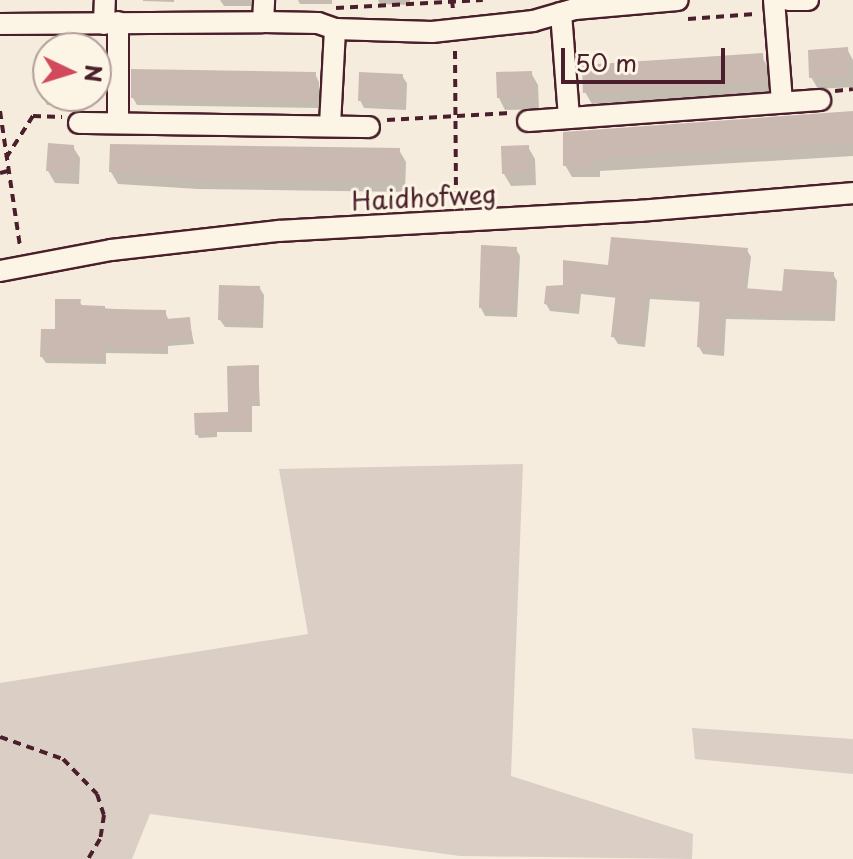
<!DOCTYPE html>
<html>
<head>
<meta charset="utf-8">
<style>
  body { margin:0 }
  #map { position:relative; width:853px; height:859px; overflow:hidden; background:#f5ecde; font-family:"Playpen Sans",sans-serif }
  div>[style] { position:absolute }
  .green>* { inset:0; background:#dbcec4 }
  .shadow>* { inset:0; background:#0003 }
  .building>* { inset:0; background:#cab9b1 }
  .path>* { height:4px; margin-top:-2px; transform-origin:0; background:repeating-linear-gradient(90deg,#4a1f2b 0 8px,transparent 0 14px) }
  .roads { filter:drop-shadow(2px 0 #4a1f2b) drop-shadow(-2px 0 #4a1f2b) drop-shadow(0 2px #4a1f2b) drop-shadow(0 -2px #4a1f2b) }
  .minor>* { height:20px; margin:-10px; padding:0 10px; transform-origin:10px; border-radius:10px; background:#fcf5e5 }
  span { translate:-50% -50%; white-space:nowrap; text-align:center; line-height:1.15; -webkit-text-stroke:6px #fcf5e5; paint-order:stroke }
  .street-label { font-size:26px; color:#4a1f2b }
  .north { position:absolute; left:32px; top:32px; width:80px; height:80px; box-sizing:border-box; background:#fcf5e5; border:2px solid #b59f9b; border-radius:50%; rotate:94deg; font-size:22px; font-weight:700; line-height:32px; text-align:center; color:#4a1f2b }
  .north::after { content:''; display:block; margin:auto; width:28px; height:36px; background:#d1495b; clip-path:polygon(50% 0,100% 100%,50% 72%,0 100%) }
  .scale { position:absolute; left:561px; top:48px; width:164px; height:36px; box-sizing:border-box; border:4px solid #4a1f2b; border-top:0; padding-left:10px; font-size:24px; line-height:28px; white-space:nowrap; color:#4a1f2b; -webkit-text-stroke:6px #fcf5e5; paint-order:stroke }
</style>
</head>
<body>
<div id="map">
  <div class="green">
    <i style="clip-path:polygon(523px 464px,511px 776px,693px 834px,692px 859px,460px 856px,150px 814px,132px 859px,0 859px,0 683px,308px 634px,279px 469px)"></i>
    <i style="clip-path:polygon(692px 728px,853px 739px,853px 774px,695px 759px)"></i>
  </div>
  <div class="shadow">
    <i style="clip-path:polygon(143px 0,174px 0,174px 2px,143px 1px)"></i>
    <i style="clip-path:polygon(220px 0,253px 0,253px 6px,224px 6px)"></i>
    <i style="clip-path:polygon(298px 0,332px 0,332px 4px,300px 4px)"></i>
    <i style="clip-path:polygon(378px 0,410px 0,410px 5px,380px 4px)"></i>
    <i style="clip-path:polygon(847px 49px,853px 60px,853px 87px,818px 89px,811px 77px)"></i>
    <i style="clip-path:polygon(761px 56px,768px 67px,770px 93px,592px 104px,585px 92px)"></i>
    <i style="clip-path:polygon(44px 71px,48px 71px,48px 96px,89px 96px,89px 106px,47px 105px,43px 97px)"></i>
    <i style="clip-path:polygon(531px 73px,538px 85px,539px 109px,505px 110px,499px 98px)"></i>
    <i style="clip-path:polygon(315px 74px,319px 82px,319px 108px,137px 105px,133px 98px)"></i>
    <i style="clip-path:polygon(402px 76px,407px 83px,406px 110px,364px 108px,360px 100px)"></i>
    <i style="clip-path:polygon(853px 113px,853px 156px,600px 171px,600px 177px,572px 177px,565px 165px,565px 133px)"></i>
    <i style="clip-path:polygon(73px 147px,80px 158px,79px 184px,55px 183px,48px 171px)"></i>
    <i style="clip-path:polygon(528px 147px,535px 159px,536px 185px,511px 186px,504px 174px)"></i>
    <i style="clip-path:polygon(399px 150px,406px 162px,405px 192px,198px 189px,118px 184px,111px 172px)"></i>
    <i style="clip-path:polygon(516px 249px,520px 256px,517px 317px,485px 316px,481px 308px)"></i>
    <i style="clip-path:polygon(747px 250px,751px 257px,747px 291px,784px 293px,833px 274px,837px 281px,835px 321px,726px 319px,724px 356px,703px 354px,699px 347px,701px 302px,650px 299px,645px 347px,618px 344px,613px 336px,618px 298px,581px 294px,579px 314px,550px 311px,546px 304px,565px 287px,610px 267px)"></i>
    <i style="clip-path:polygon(259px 287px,264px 295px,263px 328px,225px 327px,220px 320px)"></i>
    <i style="clip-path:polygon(79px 301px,83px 307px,165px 312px,169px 321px,189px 319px,194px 344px,168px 346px,168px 354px,106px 353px,106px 364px,46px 363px,42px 357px)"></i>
    <i style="clip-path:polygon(258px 367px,260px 406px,252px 406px,252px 432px,217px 432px,217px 437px,199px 438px,197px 434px,230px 413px)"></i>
  </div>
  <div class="building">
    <i style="clip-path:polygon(848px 47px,850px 75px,809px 78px,808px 50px)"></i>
    <i style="clip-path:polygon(763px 53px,765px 82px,583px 93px,582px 65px)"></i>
    <i style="clip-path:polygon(131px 69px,316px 72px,315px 101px,131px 98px)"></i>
    <i style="clip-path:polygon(532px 71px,533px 98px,497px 98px,496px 72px)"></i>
    <i style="clip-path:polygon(359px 72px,403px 74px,402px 102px,358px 101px)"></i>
    <i style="clip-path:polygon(853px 111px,853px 144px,724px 149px,594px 159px,594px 166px,563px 166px,563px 132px)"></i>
    <i style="clip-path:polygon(48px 143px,74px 145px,74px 172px,46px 171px)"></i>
    <i style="clip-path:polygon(110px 144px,400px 148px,399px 180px,190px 178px,109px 172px)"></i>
    <i style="clip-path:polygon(529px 145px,530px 173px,502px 174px,501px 146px)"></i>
    <i style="clip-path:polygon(611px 237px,748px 248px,743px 288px,782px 291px,784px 269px,834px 272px,832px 314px,781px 311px,781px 316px,723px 312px,720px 349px,697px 347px,700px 296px,646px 292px,641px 340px,611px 337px,616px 291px,577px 288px,575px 308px,544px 304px,546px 286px,563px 285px,563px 260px,608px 265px)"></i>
    <i style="clip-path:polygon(481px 245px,517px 247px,514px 310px,479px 308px)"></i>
    <i style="clip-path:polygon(219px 285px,260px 286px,260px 321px,218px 320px)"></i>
    <i style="clip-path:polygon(55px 299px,81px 299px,80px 305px,105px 306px,105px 309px,166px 310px,166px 319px,190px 317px,192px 338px,166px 340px,165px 348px,104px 347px,104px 359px,40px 357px,41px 329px,55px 329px)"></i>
    <i style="clip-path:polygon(259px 365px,259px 404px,251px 404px,251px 429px,217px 430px,217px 434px,195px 435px,194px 413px,228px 412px,227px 366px)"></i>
  </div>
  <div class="path">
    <i style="left:452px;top:0;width:10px;rotate:84deg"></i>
    <i style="left:336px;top:8px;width:147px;rotate:-3.1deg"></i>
    <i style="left:688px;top:19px;width:67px;rotate:-4.3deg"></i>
    <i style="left:455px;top:51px;width:151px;rotate:89.6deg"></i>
    <i style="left:835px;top:91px;width:18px;rotate:-6deg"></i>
    <i style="left:0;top:111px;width:137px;rotate:81.6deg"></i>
    <i style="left:387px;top:120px;width:123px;rotate:-3.3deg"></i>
    <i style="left:6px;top:158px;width:50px;rotate:-57.3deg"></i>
    <i style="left:33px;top:116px;width:29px;rotate:2deg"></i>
    <i style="left:0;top:173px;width:8px;rotate:-14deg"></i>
    <i style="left:0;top:737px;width:67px;rotate:19.2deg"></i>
    <i style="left:63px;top:759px;width:49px;rotate:45.8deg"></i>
    <i style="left:97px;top:794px;width:22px;rotate:72deg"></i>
    <i style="left:104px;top:815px;width:24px;rotate:99deg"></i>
    <i style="left:100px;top:839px;width:23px;rotate:121deg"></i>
  </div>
  <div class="roads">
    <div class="minor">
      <i style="left:774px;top:0;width:102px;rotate:85.5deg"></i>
      <i style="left:788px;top:0;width:20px"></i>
      <i style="left:561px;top:13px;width:105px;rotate:85.6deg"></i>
      <i style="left:118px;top:22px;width:101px;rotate:90deg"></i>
      <i style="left:263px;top:22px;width:22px;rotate:-87deg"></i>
      <i style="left:0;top:24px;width:263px;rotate:-0.4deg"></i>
      <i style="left:263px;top:22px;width:55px;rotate:1deg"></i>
      <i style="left:318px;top:23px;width:18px;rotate:19deg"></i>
      <i style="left:335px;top:29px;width:97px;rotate:1.8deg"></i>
      <i style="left:432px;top:32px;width:102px;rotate:-6.2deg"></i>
      <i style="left:533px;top:21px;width:44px;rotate:-15.9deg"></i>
      <i style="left:575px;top:9px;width:103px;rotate:-5deg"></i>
      <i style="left:104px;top:24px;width:24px;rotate:-88deg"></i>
      <i style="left:528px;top:121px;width:293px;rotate:-4.1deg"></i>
      <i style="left:79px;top:123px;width:290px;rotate:0.8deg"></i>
      <i style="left:330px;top:125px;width:96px;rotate:-87deg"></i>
      <i style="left:0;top:271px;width:113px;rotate:-10.7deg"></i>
      <i style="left:111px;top:250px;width:169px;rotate:-6.5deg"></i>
      <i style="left:279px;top:231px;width:362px;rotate:-3.2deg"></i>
      <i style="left:640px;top:211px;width:214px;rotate:-4.8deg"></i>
    </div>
  </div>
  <div class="street-label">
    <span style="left:424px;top:197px;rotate:-3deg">Haidhofweg</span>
  </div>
  <div class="north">N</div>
  <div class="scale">50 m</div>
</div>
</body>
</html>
